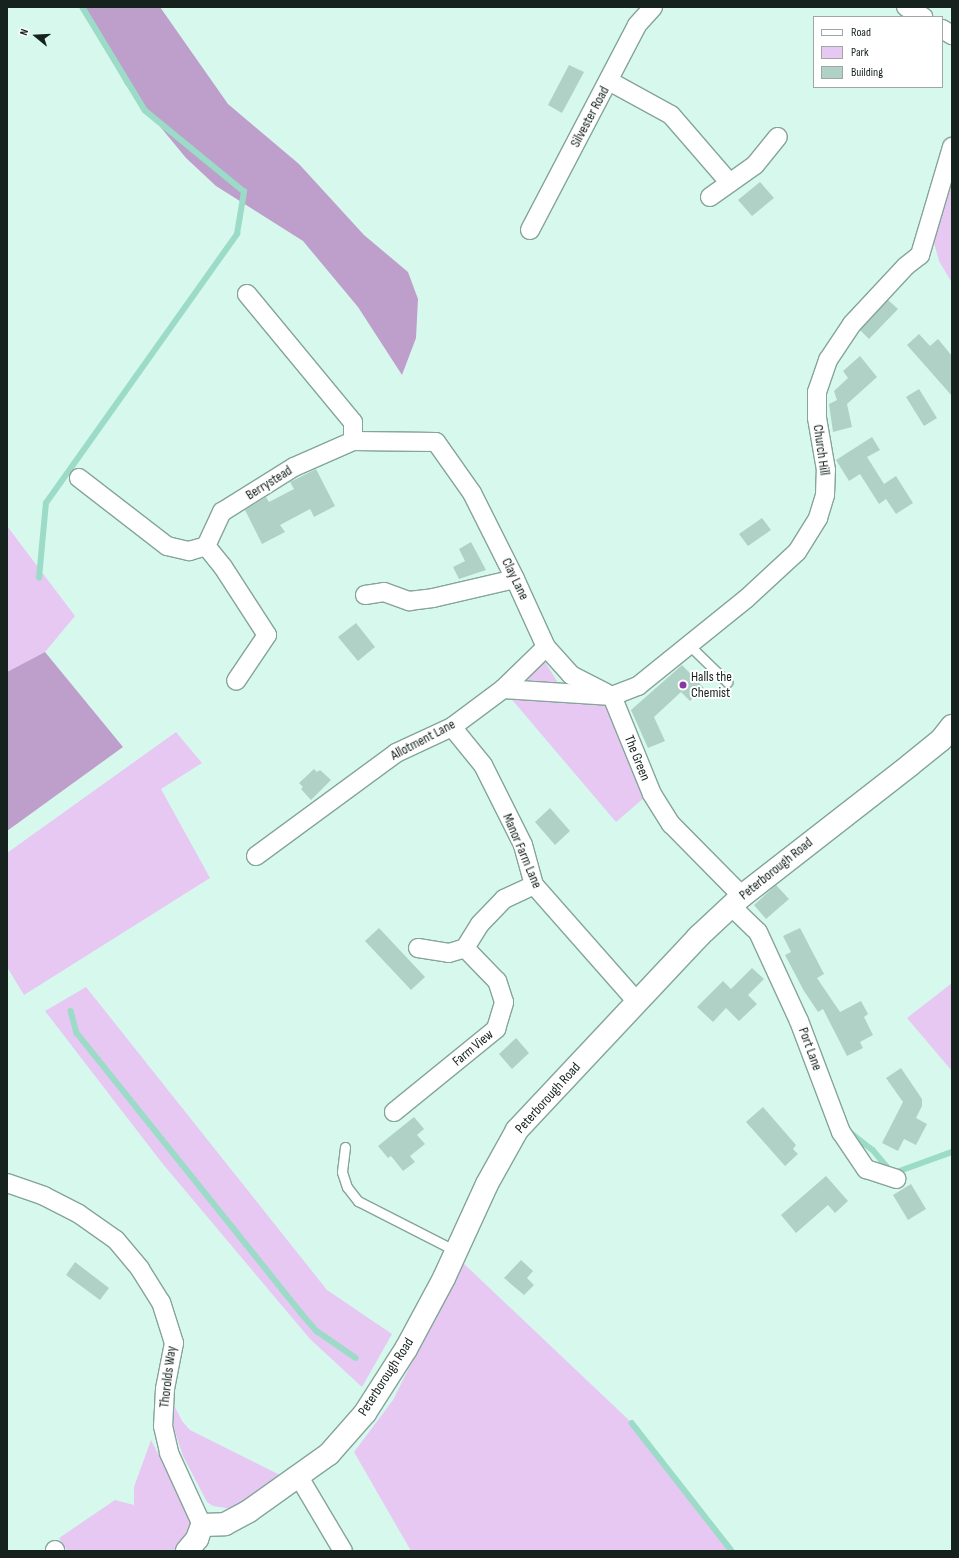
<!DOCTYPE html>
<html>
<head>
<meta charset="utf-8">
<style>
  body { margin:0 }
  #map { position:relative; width:959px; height:1558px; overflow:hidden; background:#d7f9ed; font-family:"Sofia Sans Condensed",sans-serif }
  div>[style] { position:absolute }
  .green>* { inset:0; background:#e6c8f3 }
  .forest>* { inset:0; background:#be9fcb }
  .stream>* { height:5.5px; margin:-2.75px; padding:0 2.75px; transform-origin:2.75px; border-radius:2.75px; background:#9bdbc7 }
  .building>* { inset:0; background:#b0d1c6 }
  .roads { filter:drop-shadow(1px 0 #85a49a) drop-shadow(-1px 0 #85a49a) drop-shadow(0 1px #85a49a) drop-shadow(0 -1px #85a49a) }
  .service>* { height:9px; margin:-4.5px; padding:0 4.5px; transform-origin:4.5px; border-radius:4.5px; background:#fff }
  .minor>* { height:18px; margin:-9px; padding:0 9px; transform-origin:9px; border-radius:9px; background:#fff }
  .tertiary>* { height:22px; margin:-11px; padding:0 11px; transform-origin:11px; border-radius:11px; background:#fff }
  .dots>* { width:11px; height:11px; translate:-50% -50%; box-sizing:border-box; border:2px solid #fff; border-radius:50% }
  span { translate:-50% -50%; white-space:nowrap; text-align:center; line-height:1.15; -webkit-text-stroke:4px #fff; paint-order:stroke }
  .street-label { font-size:14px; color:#15221e }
  .poi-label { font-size:14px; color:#15221e }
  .left { translate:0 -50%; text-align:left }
  .frame { position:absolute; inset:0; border:8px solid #15221e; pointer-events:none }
  .legend { position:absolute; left:813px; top:16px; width:130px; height:72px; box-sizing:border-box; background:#fff; border:1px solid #a1a7a5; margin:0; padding:5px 7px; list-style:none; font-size:12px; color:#15221e }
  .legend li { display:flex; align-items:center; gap:8px; height:20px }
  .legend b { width:20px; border:1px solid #a1a7a5 }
  .north { position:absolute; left:16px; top:16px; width:40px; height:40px; -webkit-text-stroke:3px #fff; paint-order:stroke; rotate:288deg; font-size:11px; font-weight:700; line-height:16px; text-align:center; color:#15221e }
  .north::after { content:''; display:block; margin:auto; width:14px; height:18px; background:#15221e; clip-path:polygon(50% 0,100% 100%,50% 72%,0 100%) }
</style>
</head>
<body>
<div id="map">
  <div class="green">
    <i style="clip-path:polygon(952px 168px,952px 283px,939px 261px,933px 239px)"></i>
    <i style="clip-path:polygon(7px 526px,75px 616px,45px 652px,7px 672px)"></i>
    <i style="clip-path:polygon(545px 662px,560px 686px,525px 679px,530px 671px)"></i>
    <i style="clip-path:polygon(508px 695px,604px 703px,645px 797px,616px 822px)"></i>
    <i style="clip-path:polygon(176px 732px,202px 763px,161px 789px,210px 878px,24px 995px,7px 967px,7px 853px)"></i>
    <i style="clip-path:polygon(952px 983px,952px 1071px,907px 1018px)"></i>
    <i style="clip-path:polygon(86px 987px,327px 1290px,392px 1334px,362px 1387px,310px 1339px,162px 1163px,45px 1011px)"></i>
    <i style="clip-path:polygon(460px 1260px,632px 1423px,732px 1551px,411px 1551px,354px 1452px,393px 1400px,455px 1276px)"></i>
    <i style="clip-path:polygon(174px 1405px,182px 1421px,190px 1430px,280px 1475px,232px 1509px,213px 1506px,207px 1502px,183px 1456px,174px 1429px)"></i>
    <i style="clip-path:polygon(151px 1440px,190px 1515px,191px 1524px,184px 1540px,173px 1551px,67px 1551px,59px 1538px,115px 1500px,134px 1505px,134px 1487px)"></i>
  </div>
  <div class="forest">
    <i style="clip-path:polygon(85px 7px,160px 7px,228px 104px,299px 164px,364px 235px,408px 272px,418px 299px,416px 338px,402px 375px,358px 307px,303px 241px,216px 186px,186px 158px,125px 84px)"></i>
    <i style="clip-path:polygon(45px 652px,123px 747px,7px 831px,7px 672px)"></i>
  </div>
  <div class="stream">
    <i style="left:39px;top:578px;width:75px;rotate:-84.7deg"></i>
    <i style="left:46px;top:503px;width:330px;rotate:-54.6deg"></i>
    <i style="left:237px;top:234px;width:43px;rotate:-80.5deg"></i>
    <i style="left:244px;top:192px;width:128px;rotate:-140.7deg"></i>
    <i style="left:145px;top:111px;width:122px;rotate:-121.2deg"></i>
    <i style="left:71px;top:1011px;width:23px;rotate:75deg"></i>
    <i style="left:77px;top:1033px;width:360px;rotate:51.3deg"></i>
    <i style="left:302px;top:1314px;width:23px;rotate:49deg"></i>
    <i style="left:317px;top:1331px;width:47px;rotate:34.7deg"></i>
    <i style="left:851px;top:1133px;width:28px;rotate:38deg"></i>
    <i style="left:873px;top:1150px;width:26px;rotate:50deg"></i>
    <i style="left:890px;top:1170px;width:7px;rotate:16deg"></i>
    <i style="left:897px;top:1172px;width:59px;rotate:-20deg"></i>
    <i style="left:632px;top:1423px;width:162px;rotate:52deg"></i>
  </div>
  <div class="building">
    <i style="clip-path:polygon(569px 65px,584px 72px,562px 113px,548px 105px)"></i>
    <i style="clip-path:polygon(760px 182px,774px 198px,752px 216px,738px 200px)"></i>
    <i style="clip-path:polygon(888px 300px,898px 309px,869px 339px,860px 330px)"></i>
    <i style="clip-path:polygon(919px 334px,930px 346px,938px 339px,952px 356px,952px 396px,907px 345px)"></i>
    <i style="clip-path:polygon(860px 356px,877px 377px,847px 404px,852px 427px,833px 432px,829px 404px,837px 400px,834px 391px,848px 378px,843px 371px)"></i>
    <i style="clip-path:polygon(919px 389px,937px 418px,924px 426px,906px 397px)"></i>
    <i style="clip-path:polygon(872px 437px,880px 450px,867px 457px,884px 484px,896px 476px,913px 503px,896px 514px,886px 499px,879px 504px,860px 474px,849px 481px,836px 460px)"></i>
    <i style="clip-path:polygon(316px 469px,335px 506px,314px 517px,310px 509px,280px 525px,285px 532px,262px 544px,245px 510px,266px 497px,269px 502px,294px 489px,290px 482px)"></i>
    <i style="clip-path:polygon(762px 518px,771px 530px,748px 546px,739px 534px)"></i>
    <i style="clip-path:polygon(471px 542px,486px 570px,459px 579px,453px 567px,465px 561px,459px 549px)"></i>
    <i style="clip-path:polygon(356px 623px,375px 647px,358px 661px,338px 637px)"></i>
    <i style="clip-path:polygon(682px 665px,704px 688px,690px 701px,681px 692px,654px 717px,665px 741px,648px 748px,631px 710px)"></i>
    <i style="clip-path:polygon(314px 769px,317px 772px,320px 770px,331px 780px,311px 800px,301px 789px,303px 787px,299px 783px)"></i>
    <i style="clip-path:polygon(550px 808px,570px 831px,555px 845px,535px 822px)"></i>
    <i style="clip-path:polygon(776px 885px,789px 899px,766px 919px,754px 905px)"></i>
    <i style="clip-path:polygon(379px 928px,425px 977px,411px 990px,365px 941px)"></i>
    <i style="clip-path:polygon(800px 928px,824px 974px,817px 978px,840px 1012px,861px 1001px,868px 1014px,864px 1017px,873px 1035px,860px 1042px,863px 1048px,847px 1056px,823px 1009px,818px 1012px,804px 991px,785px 955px,791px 952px,783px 936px)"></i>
    <i style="clip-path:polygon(752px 968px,764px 979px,748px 995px,757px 1004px,739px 1021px,726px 1008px,713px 1022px,697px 1007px,723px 981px,731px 989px)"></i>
    <i style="clip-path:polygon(516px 1038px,529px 1053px,512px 1069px,499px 1054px)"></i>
    <i style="clip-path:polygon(901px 1068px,922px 1099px,922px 1106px,916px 1118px,927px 1124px,916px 1145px,904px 1139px,898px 1151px,882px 1143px,903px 1102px,886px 1078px)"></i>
    <i style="clip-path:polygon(763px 1107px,796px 1145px,793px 1149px,798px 1154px,785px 1166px,746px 1122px)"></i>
    <i style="clip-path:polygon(414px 1117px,424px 1129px,417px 1135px,425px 1144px,410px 1156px,415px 1162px,403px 1171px,391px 1156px,388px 1158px,378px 1146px)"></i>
    <i style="clip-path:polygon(826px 1176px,848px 1201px,835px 1213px,828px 1205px,796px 1233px,781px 1215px)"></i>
    <i style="clip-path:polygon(911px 1184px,926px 1209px,908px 1220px,893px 1195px)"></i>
    <i style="clip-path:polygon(521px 1260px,533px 1271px,527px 1278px,534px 1285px,524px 1295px,504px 1278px)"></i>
    <i style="clip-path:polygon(75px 1262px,109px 1288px,100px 1300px,66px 1275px)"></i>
  </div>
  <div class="roads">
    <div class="service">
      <i style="left:690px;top:646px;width:52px;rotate:44.2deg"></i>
      <i style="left:345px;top:1147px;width:25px;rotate:97deg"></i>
      <i style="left:342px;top:1172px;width:16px;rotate:72deg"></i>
      <i style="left:347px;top:1187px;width:18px;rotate:52deg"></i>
      <i style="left:358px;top:1201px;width:110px;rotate:27deg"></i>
    </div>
    <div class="minor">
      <i style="left:906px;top:7px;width:20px;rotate:30deg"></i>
      <i style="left:942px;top:29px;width:12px;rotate:31deg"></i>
      <i style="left:609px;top:81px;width:71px;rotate:28.7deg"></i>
      <i style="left:671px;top:115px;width:89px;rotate:49.1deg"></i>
      <i style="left:710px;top:197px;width:55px;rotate:-35.4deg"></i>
      <i style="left:755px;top:165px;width:36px;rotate:-51deg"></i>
      <i style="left:530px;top:230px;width:231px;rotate:-62.4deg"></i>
      <i style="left:637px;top:25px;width:24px;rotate:-48deg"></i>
      <i style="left:247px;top:294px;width:166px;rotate:50.4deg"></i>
      <i style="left:353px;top:422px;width:19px;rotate:90deg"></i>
      <i style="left:353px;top:441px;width:83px;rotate:0.7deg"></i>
      <i style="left:436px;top:442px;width:62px;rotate:54.8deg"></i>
      <i style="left:472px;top:493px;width:96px;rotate:63.4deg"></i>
      <i style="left:515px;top:579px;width:75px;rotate:65.5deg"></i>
      <i style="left:546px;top:647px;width:38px;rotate:48deg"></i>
      <i style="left:571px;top:675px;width:39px;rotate:27deg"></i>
      <i style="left:79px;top:478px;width:111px;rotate:37.7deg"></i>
      <i style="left:167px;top:546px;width:23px;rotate:13deg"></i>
      <i style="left:189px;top:551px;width:18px;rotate:-16deg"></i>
      <i style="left:206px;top:546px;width:38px;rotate:-65deg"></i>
      <i style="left:222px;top:512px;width:85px;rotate:-32deg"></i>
      <i style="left:294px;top:467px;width:64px;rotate:-23.8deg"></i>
      <i style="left:206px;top:546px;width:27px;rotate:51deg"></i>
      <i style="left:223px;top:567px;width:81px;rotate:57.1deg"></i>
      <i style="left:267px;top:635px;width:55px;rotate:124deg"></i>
      <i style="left:365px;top:595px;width:19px;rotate:-9deg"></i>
      <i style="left:384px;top:592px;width:27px;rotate:20deg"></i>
      <i style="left:409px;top:601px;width:24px;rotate:-7deg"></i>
      <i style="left:433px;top:598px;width:84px;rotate:-13deg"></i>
      <i style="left:503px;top:689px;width:109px;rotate:3.7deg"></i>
      <i style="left:612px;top:696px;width:28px;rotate:-21deg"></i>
      <i style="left:638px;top:686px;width:139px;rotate:-38.9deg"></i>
      <i style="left:746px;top:599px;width:69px;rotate:-42.7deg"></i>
      <i style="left:797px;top:552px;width:40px;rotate:-58deg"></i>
      <i style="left:818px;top:518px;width:24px;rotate:-73deg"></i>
      <i style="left:825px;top:495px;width:25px;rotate:-88deg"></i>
      <i style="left:826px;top:470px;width:53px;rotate:-99.8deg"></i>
      <i style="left:817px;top:418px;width:26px;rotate:-90deg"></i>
      <i style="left:817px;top:392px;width:34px;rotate:-71deg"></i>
      <i style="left:828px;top:360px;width:43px;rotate:-56.3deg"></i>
      <i style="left:852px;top:324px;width:79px;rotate:-47deg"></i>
      <i style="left:906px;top:266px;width:18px;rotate:-38deg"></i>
      <i style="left:920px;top:255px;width:113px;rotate:-73.5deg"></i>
      <i style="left:612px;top:696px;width:106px;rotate:67.8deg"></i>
      <i style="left:652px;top:794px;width:36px;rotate:58deg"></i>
      <i style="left:671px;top:824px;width:101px;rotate:45.4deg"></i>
      <i style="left:452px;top:727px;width:49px;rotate:50.8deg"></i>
      <i style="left:483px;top:765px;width:89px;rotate:63.4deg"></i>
      <i style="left:523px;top:845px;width:41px;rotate:74.6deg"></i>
      <i style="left:534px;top:885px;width:156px;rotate:48.6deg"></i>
      <i style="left:256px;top:856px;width:174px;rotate:-36.3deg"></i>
      <i style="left:396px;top:753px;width:62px;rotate:-24.9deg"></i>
      <i style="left:452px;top:727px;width:64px;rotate:-36.7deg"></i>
      <i style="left:503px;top:689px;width:60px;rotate:-44.3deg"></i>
      <i style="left:731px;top:906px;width:37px;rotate:44deg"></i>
      <i style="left:758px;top:932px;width:98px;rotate:65.3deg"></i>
      <i style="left:799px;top:1021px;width:119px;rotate:69.3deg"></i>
      <i style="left:841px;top:1132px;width:45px;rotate:56deg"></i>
      <i style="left:866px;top:1169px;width:32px;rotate:18deg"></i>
      <i style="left:418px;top:948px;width:31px;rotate:9deg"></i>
      <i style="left:449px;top:953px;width:17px;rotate:-17deg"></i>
      <i style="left:465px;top:948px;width:28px;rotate:-58deg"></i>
      <i style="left:480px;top:924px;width:35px;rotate:-46deg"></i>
      <i style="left:504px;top:899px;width:33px;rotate:-25deg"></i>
      <i style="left:394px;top:1112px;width:132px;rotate:-39.1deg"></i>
      <i style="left:496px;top:1029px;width:28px;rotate:-73deg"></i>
      <i style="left:504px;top:1002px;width:22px;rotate:-108deg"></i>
      <i style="left:497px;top:981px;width:46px;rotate:-134.1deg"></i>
      <i style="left:7px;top:1183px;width:39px;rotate:19deg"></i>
      <i style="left:44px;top:1196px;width:39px;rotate:27deg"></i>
      <i style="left:79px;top:1214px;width:45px;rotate:35.1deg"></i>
      <i style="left:116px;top:1240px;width:38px;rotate:50deg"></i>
      <i style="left:140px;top:1269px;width:39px;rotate:58deg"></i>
      <i style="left:161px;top:1302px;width:43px;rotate:72.4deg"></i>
      <i style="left:174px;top:1343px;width:47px;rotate:101.1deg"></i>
      <i style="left:165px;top:1389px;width:37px;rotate:93deg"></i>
      <i style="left:163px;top:1426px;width:28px;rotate:77deg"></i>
      <i style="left:169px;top:1453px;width:79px;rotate:65.4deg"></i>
      <i style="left:299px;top:1477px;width:86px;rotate:59.3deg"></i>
      <i style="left:55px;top:1551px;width:1px;rotate:-90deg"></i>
    </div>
    <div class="tertiary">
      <i style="left:187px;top:1551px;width:16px;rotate:-50deg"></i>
      <i style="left:197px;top:1539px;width:15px;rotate:-70deg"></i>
      <i style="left:202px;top:1525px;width:23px;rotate:-2deg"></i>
      <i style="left:225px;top:1524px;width:27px;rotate:-28deg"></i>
      <i style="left:249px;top:1511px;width:98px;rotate:-35.5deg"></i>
      <i style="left:329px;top:1454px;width:55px;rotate:-48.7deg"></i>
      <i style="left:365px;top:1413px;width:76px;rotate:-57.4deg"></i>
      <i style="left:406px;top:1349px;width:81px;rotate:-61.8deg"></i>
      <i style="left:444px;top:1278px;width:103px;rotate:-65.4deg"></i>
      <i style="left:487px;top:1184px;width:62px;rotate:-60.9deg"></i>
      <i style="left:517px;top:1130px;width:265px;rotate:-46.8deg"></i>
      <i style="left:698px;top:937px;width:60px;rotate:-43deg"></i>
      <i style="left:742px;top:896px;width:213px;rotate:-37.9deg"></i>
      <i style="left:910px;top:765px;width:40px;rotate:-39deg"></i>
      <i style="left:941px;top:740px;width:18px;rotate:-52deg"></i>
    </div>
  </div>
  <div class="dots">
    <i style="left:683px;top:685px;background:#8937a7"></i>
  </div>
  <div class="street-label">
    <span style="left:590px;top:117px;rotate:-62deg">Silvester Road</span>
    <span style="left:821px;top:450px;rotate:82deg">Church Hill</span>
    <span style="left:269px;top:483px;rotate:-32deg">Berrystead</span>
    <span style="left:515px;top:579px;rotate:64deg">Clay Lane</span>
    <span style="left:423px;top:740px;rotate:-28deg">Allotment Lane</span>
    <span style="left:637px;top:758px;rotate:68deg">The Green</span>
    <span style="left:522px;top:851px;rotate:67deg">Manor Farm Lane</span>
    <span style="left:776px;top:869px;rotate:-39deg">Peterborough Road</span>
    <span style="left:473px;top:1048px;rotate:-40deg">Farm View</span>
    <span style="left:810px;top:1049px;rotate:70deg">Port Lane</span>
    <span style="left:548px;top:1098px;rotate:-48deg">Peterborough Road</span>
    <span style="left:168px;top:1377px;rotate:-83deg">Thorolds Way</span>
    <span style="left:386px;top:1377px;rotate:-57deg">Peterborough Road</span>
  </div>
  <div class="poi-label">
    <span class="left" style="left:691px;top:685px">Halls the<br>Chemist</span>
  </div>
  <div class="frame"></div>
  <ul class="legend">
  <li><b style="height:5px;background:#fff"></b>Road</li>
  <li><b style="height:11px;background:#e6c8f3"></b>Park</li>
  <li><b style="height:11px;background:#b0d1c6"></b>Building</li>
  </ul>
  <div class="north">N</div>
</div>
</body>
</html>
